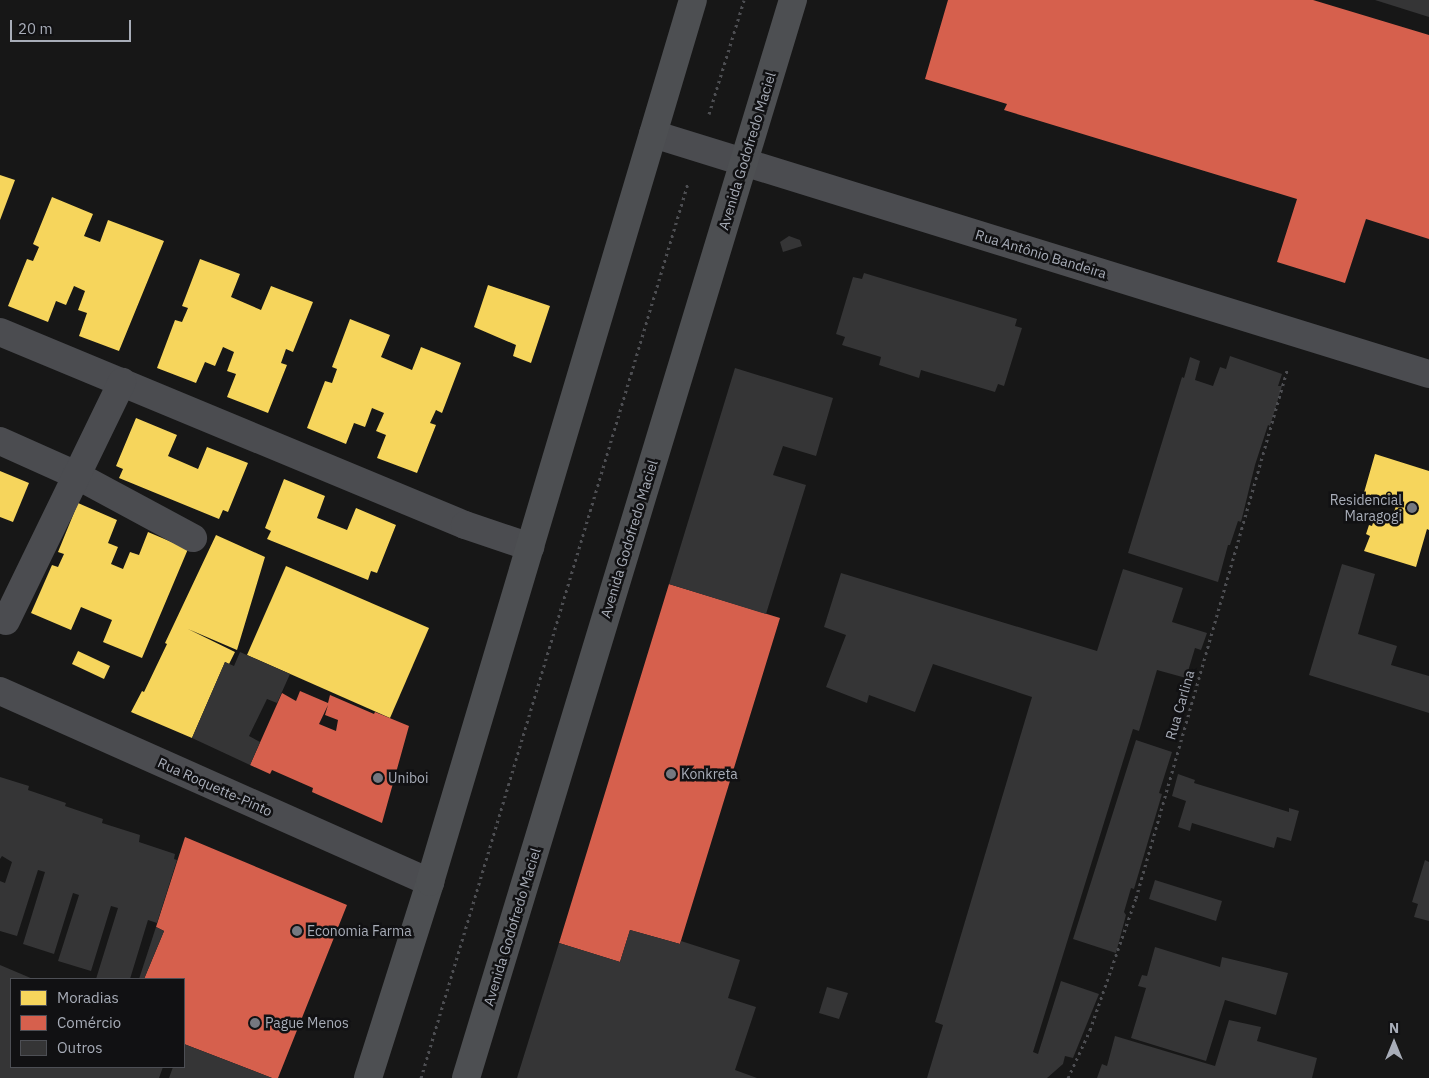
<!DOCTYPE html>
<html>
<head>
<meta charset="utf-8">
<style>
  body { margin:0 }
  #map { position:relative; width:1429px; height:1078px; overflow:hidden; background:#171717; font-family:"IBM Plex Sans",sans-serif }
  div>[style] { position:absolute }
  .homes>* { inset:0; background:#f6d55c }
  .shops>* { inset:0; background:#d6604d }
  .building>* { inset:0; background:#353536 }
  .path>* { height:3px; margin-top:-1.5px; transform-origin:0; background:repeating-linear-gradient(90deg,#4d4e52 0 2.5px,transparent 0 6.5px) }
  .minor>* { height:28px; margin:-14px; padding:0 14px; transform-origin:14px; border-radius:14px; background:#4b4c50 }
  .primary>* { height:28px; margin:-14px; padding:0 14px; transform-origin:14px; border-radius:14px; background:#4d4f52 }
  .dots>* { width:14px; height:14px; translate:-50% -50%; box-sizing:border-box; border:2px solid #111113; border-radius:50% }
  span { translate:-50% -50%; white-space:nowrap; text-align:center; line-height:1.15; -webkit-text-stroke:5px #111113; paint-order:stroke }
  .street-label { font-size:14px; color:#a8adb8 }
  .poi-label { font-size:14px; color:#a8adb8 }
  .right { translate:-100% -50%; text-align:right }
  .left { translate:0 -50%; text-align:left }
  .legend { position:absolute; left:10px; top:978px; width:175px; height:90px; box-sizing:border-box; background:#111113; border:1px solid #4d4f55; margin:0; padding:6px 9px; list-style:none; font-size:15px; color:#a8adb8 }
  .legend li { display:flex; align-items:center; gap:10px; height:25px }
  .legend b { width:25px; border:1px solid #4d4f55 }
  .north { position:absolute; left:1369px; top:1018px; width:50px; height:50px; -webkit-text-stroke:4px #111113; paint-order:stroke; rotate:0deg; font-size:14px; font-weight:700; line-height:20px; text-align:center; color:#a8adb8 }
  .north::after { content:''; display:block; margin:auto; width:18px; height:22px; background:#a8adb8; clip-path:polygon(50% 0,100% 100%,50% 72%,0 100%) }
  .scale { position:absolute; left:10px; top:20px; width:121px; height:22px; box-sizing:border-box; border:2px solid #a8adb8; border-top:0; padding-left:6px; font-size:15px; line-height:18px; white-space:nowrap; color:#a8adb8; -webkit-text-stroke:4px #111113; paint-order:stroke }
</style>
</head>
<body>
<div id="map">
  <div class="homes">
    <i style="clip-path:polygon(0 175px,15px 180px,0 220px)"></i>
    <i style="clip-path:polygon(52px 197px,93px 214px,84px 236px,100px 242px,108px 220px,164px 241px,119px 351px,79px 336px,87px 313px,78px 310px,85px 291px,74px 286px,66px 305px,56px 301px,48px 322px,8px 306px,27px 259px,33px 261px,39px 247px,33px 244px)"></i>
    <i style="clip-path:polygon(200px 259px,240px 274px,231px 297px,261px 310px,271px 286px,313px 302px,293px 352px,286px 349px,281px 363px,287px 365px,268px 413px,227px 397px,236px 374px,227px 371px,234px 352px,223px 347px,215px 366px,205px 362px,196px 383px,157px 368px,175px 320px,182px 322px,188px 308px,182px 306px)"></i>
    <i style="clip-path:polygon(488px 285px,550px 306px,531px 363px,513px 356px,516px 345px,474px 327px)"></i>
    <i style="clip-path:polygon(350px 319px,390px 335px,381px 357px,412px 370px,421px 347px,461px 363px,442px 413px,436px 410px,430px 423px,436px 425px,417px 473px,377px 458px,386px 435px,376px 431px,384px 413px,372px 408px,365px 427px,354px 423px,346px 444px,307px 428px,325px 381px,332px 383px,337px 369px,332px 367px)"></i>
    <i style="clip-path:polygon(136px 418px,177px 435px,168px 456px,198px 469px,207px 447px,248px 463px,228px 512px,223px 510px,219px 519px,119px 478px,123px 469px,116px 466px)"></i>
    <i style="clip-path:polygon(1375px 454px,1429px 471px,1429px 530px,1427px 529px,1416px 567px,1364px 551px,1370px 536px,1366px 534px,1369px 525px,1372px 526px,1376px 513px,1392px 518px,1397px 503px,1382px 498px,1381px 501px,1363px 496px)"></i>
    <i style="clip-path:polygon(0 471px,29px 483px,13px 522px,0 517px)"></i>
    <i style="clip-path:polygon(284px 479px,325px 496px,317px 518px,347px 530px,356px 508px,396px 525px,377px 573px,371px 571px,368px 580px,267px 539px,271px 531px,265px 528px)"></i>
    <i style="clip-path:polygon(78px 503px,117px 520px,108px 543px,118px 547px,111px 564px,123px 569px,130px 552px,139px 555px,148px 532px,188px 549px,142px 658px,103px 642px,112px 620px,81px 607px,71px 630px,31px 613px,52px 565px,58px 567px,64px 554px,58px 552px)"></i>
    <i style="clip-path:polygon(216px 535px,265px 557px,237px 650px,188px 629px,235px 652px,229px 664px,225px 662px,192px 738px,131px 712px,142px 691px,144px 692px,167px 644px,165px 643px)"></i>
    <i style="clip-path:polygon(286px 566px,429px 628px,390px 718px,247px 655px)"></i>
    <i style="clip-path:polygon(78px 651px,110px 666px,104px 679px,72px 664px)"></i>
  </div>
  <div class="shops">
    <i style="clip-path:polygon(948px 0,1313px 0,1429px 35px,1429px 239px,1366px 219px,1345px 283px,1277px 262px,1297px 199px,1004px 110px,1007px 104px,925px 79px)"></i>
    <i style="clip-path:polygon(669px 584px,780px 618px,680px 944px,630px 930px,620px 962px,559px 943px)"></i>
    <i style="clip-path:polygon(evenodd,300px 691px,328px 703px,330px 695px,374px 714px,375px 712px,409px 726px,382px 823px,312px 792px,313px 788px,272px 770px,270px 774px,250px 765px,282px 693px,296px 701px,300px 691px,328px 705px,325px 715px,338px 720px,336px 731px,319px 724px,328px 705px)"></i>
    <i style="clip-path:polygon(185px 837px,347px 905px,278px 1078px,272px 1078px,184px 1044px,184px 979px,144px 979px,164px 931px,156px 927px)"></i>
  </div>
  <div class="building">
    <i style="clip-path:polygon(1376px 0,1429px 0,1429px 17px,1375px 0)"></i>
    <i style="clip-path:polygon(789px 236px,800px 240px,802px 246px,783px 252px,780px 242px)"></i>
    <i style="clip-path:polygon(864px 273px,1017px 319px,1015px 326px,1022px 328px,1004px 386px,998px 384px,995px 392px,921px 370px,919px 378px,879px 365px,881px 357px,842px 345px,845px 337px,836px 334px,853px 277px,862px 279px)"></i>
    <i style="clip-path:polygon(1230px 356px,1282px 374px,1278px 386px,1282px 386px,1270px 426px,1268px 425px,1255px 465px,1241px 522px,1238px 521px,1230px 545px,1228px 545px,1218px 582px,1128px 553px,1182px 377px,1184px 378px,1190px 357px,1200px 361px,1195px 380px,1213px 386px,1220px 367px,1226px 369px)"></i>
    <i style="clip-path:polygon(735px 368px,833px 398px,816px 456px,783px 446px,773px 475px,806px 485px,766px 614px,669px 584px)"></i>
    <i style="clip-path:polygon(1342px 564px,1375px 574px,1358px 634px,1397px 646px,1391px 665px,1429px 676px,1429px 713px,1309px 675px)"></i>
    <i style="clip-path:polygon(1123px 569px,1183px 588px,1172px 622px,1207px 633px,1201px 650px,1195px 648px,1186px 678px,1157px 670px,1139px 731px,1133px 729px,1033px 1052px,1038px 1054px,1061px 981px,1099px 994px,1073px 1058px,1065px 1056px,1063px 1064px,1047px 1078px,927px 1078px,943px 1025px,935px 1022px,1032px 697px,933px 664px,915px 712px,869px 695px,867px 703px,826px 687px,846px 635px,824px 627px,841px 573px,1097px 651px)"></i>
    <i style="clip-path:polygon(240px 652px,290px 674px,277px 703px,267px 699px,249px 736px,260px 742px,250px 765px,192px 738px,225px 662px,234px 666px)"></i>
    <i style="clip-path:polygon(1136px 740px,1172px 752px,1159px 793px,1162px 794px,1134px 889px,1131px 888px,1124px 912px,1126px 915px,1116px 953px,1073px 939px)"></i>
    <i style="clip-path:polygon(1178px 774px,1195px 780px,1194px 783px,1289px 812px,1289px 808px,1299px 811px,1291px 841px,1277px 837px,1274px 848px,1192px 823px,1190px 831px,1178px 827px,1186px 801px,1172px 796px)"></i>
    <i style="clip-path:polygon(0 777px,29px 786px,28px 790px,66px 803px,65px 806px,103px 819px,102px 823px,140px 835px,139px 842px,175px 854px,174px 859px,177px 860px,157px 923px,148px 920px,130px 979px,96px 979px,118px 908px,111px 906px,91px 971px,58px 961px,79px 895px,73px 893px,54px 954px,23px 944px,45px 872px,38px 870px,17px 936px,0 931px,0 881px,5px 883px,12px 862px,2px 856px,0 859px)"></i>
    <i style="clip-path:polygon(1425px 860px,1429px 862px,1429px 921px,1414px 917px,1418px 904px,1412px 902px)"></i>
    <i style="clip-path:polygon(1155px 880px,1222px 901px,1216px 921px,1149px 899px)"></i>
    <i style="clip-path:polygon(156px 927px,164px 931px,144px 979px,139px 979px)"></i>
    <i style="clip-path:polygon(630px 930px,680px 944px,681px 941px,740px 960px,728px 998px,756px 1007px,735px 1070px,757px 1078px,517px 1078px,559px 943px,620px 962px)"></i>
    <i style="clip-path:polygon(1155px 947px,1220px 967px,1222px 957px,1288px 973px,1276px 1015px,1225px 1000px,1206px 1061px,1131px 1038px,1146px 988px,1138px 986px,1142px 975px,1147px 976px)"></i>
    <i style="clip-path:polygon(0 965px,33px 979px,11px 979px,11px 1067px,163px 1067px,159px 1078px,0 1078px)"></i>
    <i style="clip-path:polygon(827px 987px,848px 993px,839px 1019px,819px 1013px)"></i>
    <i style="clip-path:polygon(1229px 1020px,1261px 1027px,1257px 1041px,1317px 1058px,1312px 1078px,1097px 1078px,1102px 1064px,1107px 1066px,1115px 1036px,1215px 1066px)"></i>
    <i style="clip-path:polygon(184px 1044px,272px 1078px,169px 1078px,173px 1067px,184px 1067px)"></i>
  </div>
  <div class="path">
    <i style="left:709px;top:114px;width:119px;rotate:-72.9deg"></i>
    <i style="left:421px;top:1078px;width:934px;rotate:-73.39deg"></i>
    <i style="left:1068px;top:1078px;width:53px;rotate:-65.4deg"></i>
    <i style="left:1090px;top:1030px;width:140px;rotate:-70.8deg"></i>
    <i style="left:1136px;top:898px;width:552px;rotate:-74.03deg"></i>
  </div>
  <div class="minor">
    <i style="left:653px;top:134px;width:812px;rotate:17.19deg"></i>
    <i style="left:0;top:332px;width:503px;rotate:22.54deg"></i>
    <i style="left:465px;top:525px;width:69px;rotate:18.7deg"></i>
    <i style="left:0;top:441px;width:83px;rotate:24.1deg"></i>
    <i style="left:76px;top:475px;width:133px;rotate:28.3deg"></i>
    <i style="left:6px;top:621px;width:266px;rotate:-64.1deg"></i>
    <i style="left:0;top:691px;width:471px;rotate:24deg"></i>
  </div>
  <div class="primary">
    <i style="left:368px;top:1078px;width:206px;rotate:-72.4deg"></i>
    <i style="left:430px;top:882px;width:920px;rotate:-73.4deg"></i>
    <i style="left:466px;top:1078px;width:1127px;rotate:-73.13deg"></i>
  </div>
  <div class="dots">
    <i style="left:1412px;top:508px;background:#757880"></i>
    <i style="left:671px;top:774px;background:#757880"></i>
    <i style="left:378px;top:778px;background:#757880"></i>
    <i style="left:297px;top:931px;background:#757880"></i>
    <i style="left:255px;top:1023px;background:#757880"></i>
  </div>
  <div class="street-label">
    <span style="left:747px;top:151px;rotate:-73deg">Avenida Godofredo Maciel</span>
    <span style="left:1041px;top:254px;rotate:17deg">Rua Antônio Bandeira</span>
    <span style="left:629px;top:539px;rotate:-73deg">Avenida Godofredo Maciel</span>
    <span style="left:1180px;top:705px;rotate:-74deg">Rua Carlina</span>
    <span style="left:215px;top:787px;rotate:24deg">Rua Roquette-Pinto</span>
    <span style="left:512px;top:927px;rotate:-73deg">Avenida Godofredo Maciel</span>
  </div>
  <div class="poi-label">
    <span class="right" style="left:1402px;top:508px">Residencial<br>Maragogi</span>
    <span class="left" style="left:681px;top:774px">Konkreta</span>
    <span class="left" style="left:388px;top:778px">Uniboi</span>
    <span class="left" style="left:307px;top:931px">Economia Farma</span>
    <span class="left" style="left:265px;top:1023px">Pague Menos</span>
  </div>
  <ul class="legend">
  <li><b style="height:14px;background:#f6d55c"></b>Moradias</li>
  <li><b style="height:14px;background:#d6604d"></b>Comércio</li>
  <li><b style="height:14px;background:#353536"></b>Outros</li>
  </ul>
  <div class="north">N</div>
  <div class="scale">20 m</div>
</div>
</body>
</html>
